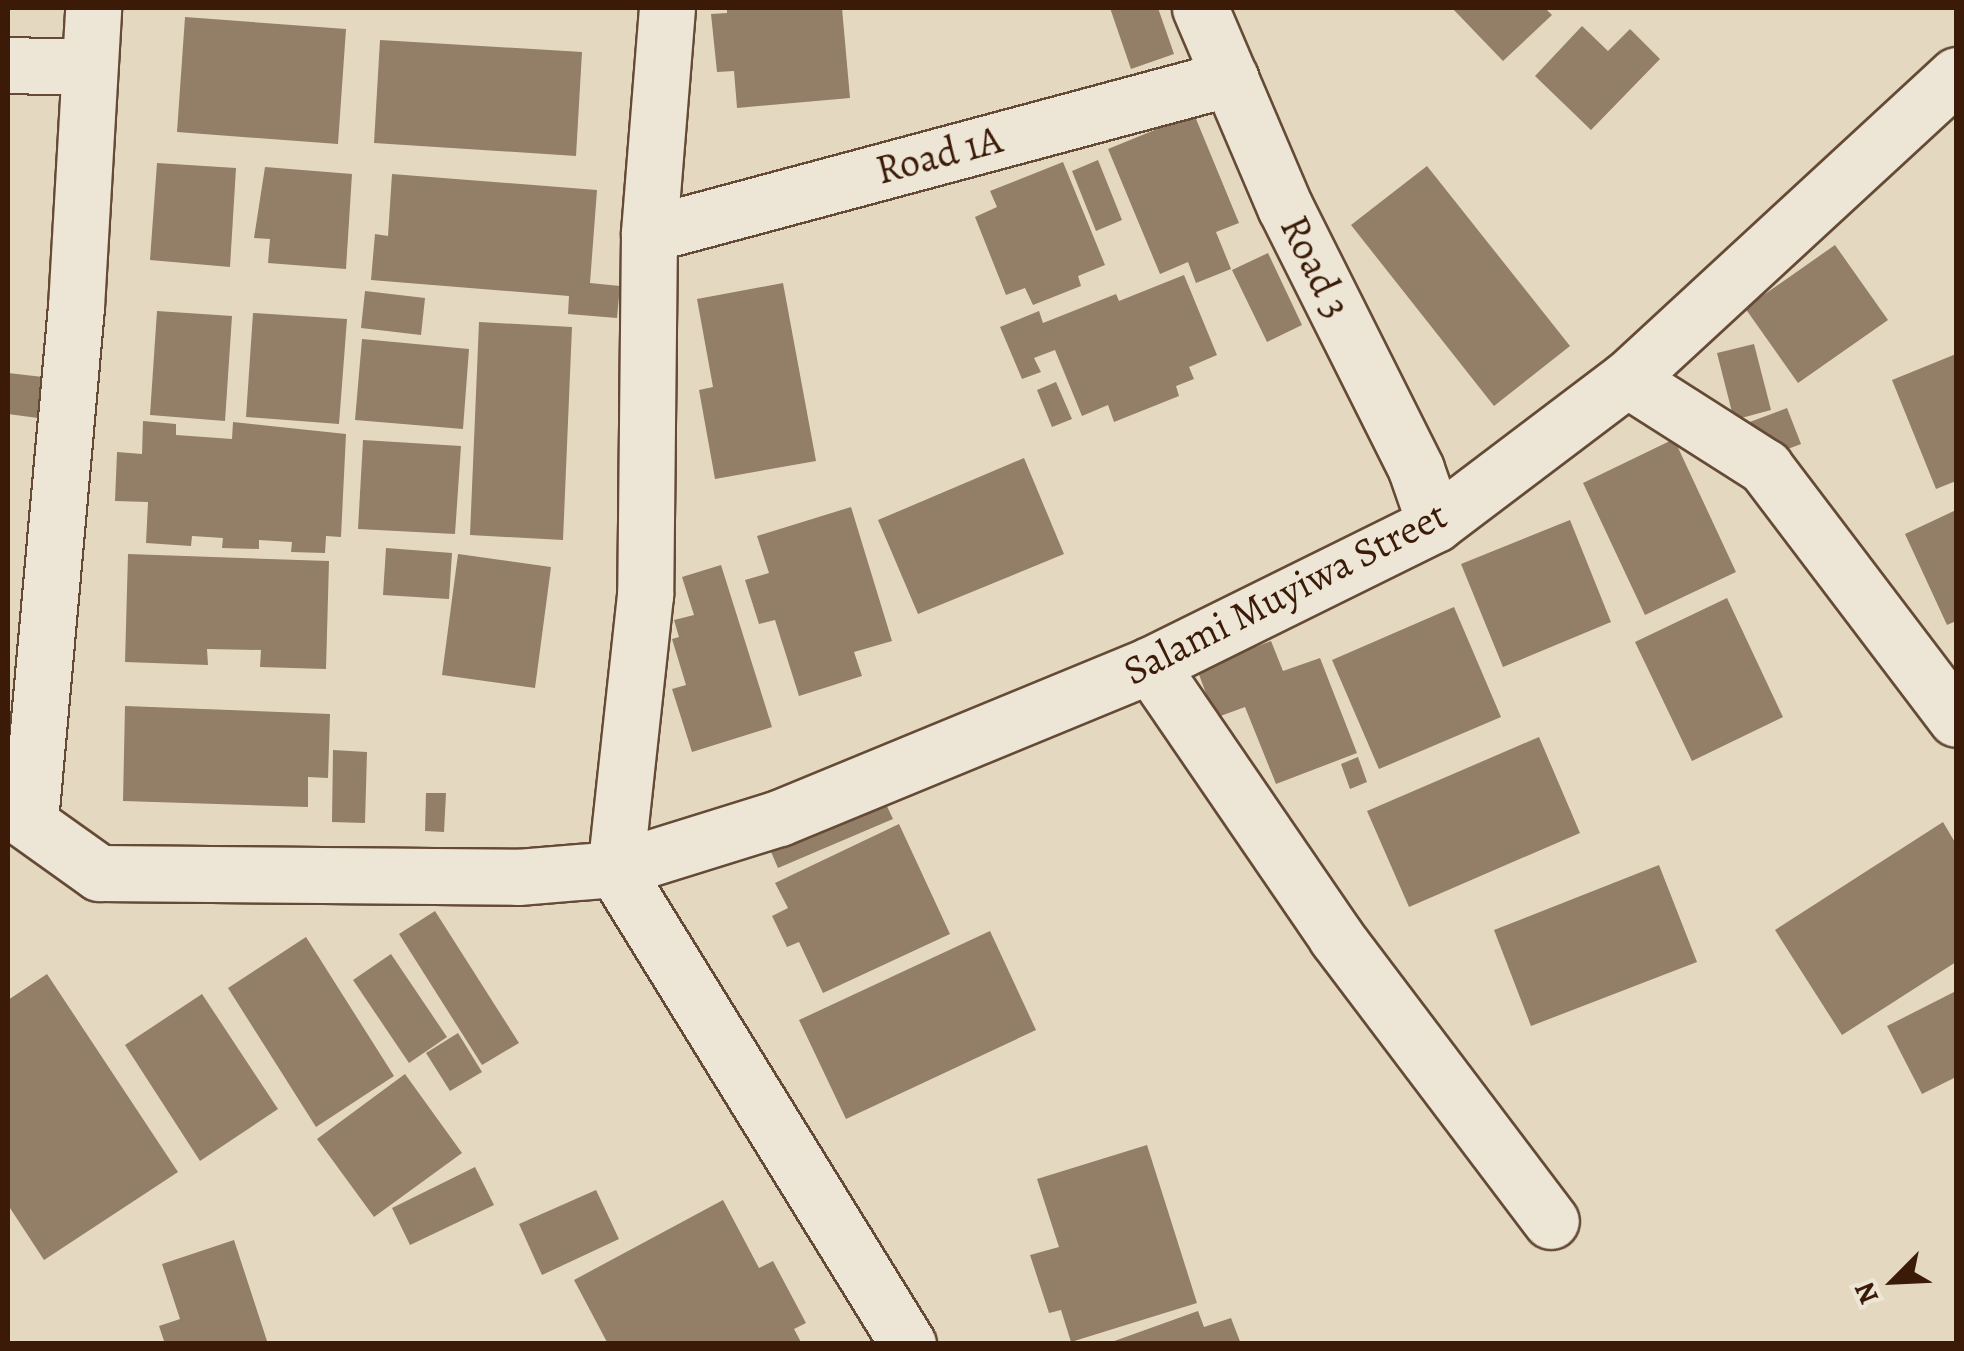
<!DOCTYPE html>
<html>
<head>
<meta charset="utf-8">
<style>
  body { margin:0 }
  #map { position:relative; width:1964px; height:1351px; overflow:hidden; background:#e4d9c0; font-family:Alegreya,serif }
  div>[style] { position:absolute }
  .building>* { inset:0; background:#937e67 }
  .roads { filter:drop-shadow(2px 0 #654a35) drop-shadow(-2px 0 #654a35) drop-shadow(0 2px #654a35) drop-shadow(0 -2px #654a35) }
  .street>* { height:55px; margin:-27.5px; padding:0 27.5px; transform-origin:27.5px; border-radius:27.5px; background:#ede6d6 }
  span { translate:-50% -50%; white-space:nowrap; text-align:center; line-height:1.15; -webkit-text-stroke:8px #ede6d6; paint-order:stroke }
  .street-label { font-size:40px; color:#3b1b07 }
  .frame { position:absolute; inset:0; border:10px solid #3b1b07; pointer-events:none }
  .north { position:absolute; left:1844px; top:1231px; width:100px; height:100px; -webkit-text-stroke:8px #ede6d6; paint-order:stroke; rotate:246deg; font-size:28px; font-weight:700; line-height:40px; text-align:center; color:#3b1b07 }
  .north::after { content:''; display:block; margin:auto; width:35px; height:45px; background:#3b1b07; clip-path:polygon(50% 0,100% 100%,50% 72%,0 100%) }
</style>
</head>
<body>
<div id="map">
  <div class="building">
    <i style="clip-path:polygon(727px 8px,842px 8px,850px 98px,737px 108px,734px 71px,717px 72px,711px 14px,727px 13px)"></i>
    <i style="clip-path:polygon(1110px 8px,1158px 8px,1174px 54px,1131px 69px)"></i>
    <i style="clip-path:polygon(1452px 8px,1545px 8px,1552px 15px,1503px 61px)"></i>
    <i style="clip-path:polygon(185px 17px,346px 29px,338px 144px,177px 132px)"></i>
    <i style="clip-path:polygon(1582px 26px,1608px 51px,1630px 29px,1660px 59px,1591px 130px,1535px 76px)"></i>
    <i style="clip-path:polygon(380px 40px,582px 52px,576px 156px,374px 143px)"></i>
    <i style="clip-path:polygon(1194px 114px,1239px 223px,1216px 232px,1231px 269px,1196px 283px,1188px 262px,1160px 274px,1108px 149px)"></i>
    <i style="clip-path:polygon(1098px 160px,1122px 220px,1096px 231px,1072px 171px)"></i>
    <i style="clip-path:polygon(1063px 162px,1105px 265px,1078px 276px,1081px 286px,1033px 305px,1025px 288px,1006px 295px,975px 217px,997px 207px,990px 191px)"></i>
    <i style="clip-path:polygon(157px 163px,236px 168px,230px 267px,150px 260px)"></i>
    <i style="clip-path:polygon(1427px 166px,1570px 346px,1494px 406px,1351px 225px)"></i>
    <i style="clip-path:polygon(265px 167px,352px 174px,346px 269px,268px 263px,270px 239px,254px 238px)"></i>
    <i style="clip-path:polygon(392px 174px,597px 190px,590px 283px,620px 286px,617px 318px,568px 314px,569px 296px,371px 280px,375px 234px,388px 236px)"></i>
    <i style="clip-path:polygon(1835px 245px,1888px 320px,1798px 383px,1745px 308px)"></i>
    <i style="clip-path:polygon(1268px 253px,1302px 325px,1267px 342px,1232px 270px)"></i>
    <i style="clip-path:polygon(1184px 275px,1217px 355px,1189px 367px,1194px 379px,1176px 386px,1179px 396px,1114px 422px,1108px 405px,1082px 416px,1055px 350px,1034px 358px,1041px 372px,1022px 379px,1000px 327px,1039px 311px,1043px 323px,1116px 294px,1119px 301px)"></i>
    <i style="clip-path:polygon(783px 283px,816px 461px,715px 479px,699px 390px,713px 387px,697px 299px)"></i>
    <i style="clip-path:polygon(365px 291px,425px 298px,421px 335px,361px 328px)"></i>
    <i style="clip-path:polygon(157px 311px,232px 316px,225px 421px,150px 415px)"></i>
    <i style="clip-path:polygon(253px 313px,347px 319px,339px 424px,246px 417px)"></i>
    <i style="clip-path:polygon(479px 322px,572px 327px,563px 540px,470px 535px)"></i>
    <i style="clip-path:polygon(362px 339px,469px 349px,463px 429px,355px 420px)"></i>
    <i style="clip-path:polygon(1754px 344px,1771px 410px,1734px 420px,1717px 353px)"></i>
    <i style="clip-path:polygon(1956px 354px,1956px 481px,1936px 489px,1892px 380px)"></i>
    <i style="clip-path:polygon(8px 373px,43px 377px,38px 418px,8px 414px)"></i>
    <i style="clip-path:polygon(1056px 382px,1072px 419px,1052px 427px,1037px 390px)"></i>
    <i style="clip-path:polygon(1787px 408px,1801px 444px,1762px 459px,1747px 423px)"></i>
    <i style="clip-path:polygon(143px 421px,176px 424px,176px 435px,232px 439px,233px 422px,346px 434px,341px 537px,326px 536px,325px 553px,291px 552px,292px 542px,259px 540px,259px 549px,222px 548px,223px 538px,192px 536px,191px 546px,146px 543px,148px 502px,115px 501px,117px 452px,142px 454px)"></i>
    <i style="clip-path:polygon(1674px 439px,1736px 572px,1645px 615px,1583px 483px)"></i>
    <i style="clip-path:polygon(363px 440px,461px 446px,455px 534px,358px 529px)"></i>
    <i style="clip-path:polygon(1024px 458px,1064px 554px,918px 614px,878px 520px)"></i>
    <i style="clip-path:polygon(851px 507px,892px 641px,854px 652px,862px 676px,799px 696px,775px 620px,759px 624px,745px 580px,769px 573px,757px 536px)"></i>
    <i style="clip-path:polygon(1956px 510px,1956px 621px,1947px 625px,1905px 534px)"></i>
    <i style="clip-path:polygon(1570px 520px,1611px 622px,1503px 667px,1461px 564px)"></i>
    <i style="clip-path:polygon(386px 548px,452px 553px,449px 599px,383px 595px)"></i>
    <i style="clip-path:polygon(128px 554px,329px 561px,326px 669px,260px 667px,261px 650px,207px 649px,208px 665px,125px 662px)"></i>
    <i style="clip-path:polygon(458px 554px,551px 567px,535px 688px,442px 675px)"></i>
    <i style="clip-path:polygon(721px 565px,772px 727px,692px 752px,672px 689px,686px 685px,672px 639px,679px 637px,674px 620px,694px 615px,682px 577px)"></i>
    <i style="clip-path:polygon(1727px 598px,1783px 717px,1692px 761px,1635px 642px)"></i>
    <i style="clip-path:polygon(1454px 607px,1501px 717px,1379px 769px,1332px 660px)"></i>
    <i style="clip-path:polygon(1271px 641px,1283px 671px,1320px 658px,1357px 753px,1276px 784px,1245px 707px,1215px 718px,1197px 669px)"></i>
    <i style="clip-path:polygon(125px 706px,330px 714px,328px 778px,308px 777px,308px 807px,123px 801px)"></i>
    <i style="clip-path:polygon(1539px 737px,1580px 833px,1409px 907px,1367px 811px)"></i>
    <i style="clip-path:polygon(333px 750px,367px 752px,365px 823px,332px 822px)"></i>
    <i style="clip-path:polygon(1358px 757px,1367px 782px,1350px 789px,1341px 764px)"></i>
    <i style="clip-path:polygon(879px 789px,893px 819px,778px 868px,765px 838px)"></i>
    <i style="clip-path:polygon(426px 793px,446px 793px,444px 832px,425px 831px)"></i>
    <i style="clip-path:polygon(1943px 822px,1956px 844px,1956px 962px,1842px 1035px,1775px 930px)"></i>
    <i style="clip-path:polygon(899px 824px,950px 934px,823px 993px,799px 942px,787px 947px,772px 916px,788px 908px,775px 883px)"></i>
    <i style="clip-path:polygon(1659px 865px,1697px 962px,1531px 1026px,1494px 930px)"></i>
    <i style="clip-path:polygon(435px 911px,519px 1043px,482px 1065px,399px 934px)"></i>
    <i style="clip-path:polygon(990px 931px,1036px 1030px,846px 1119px,799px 1020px)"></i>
    <i style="clip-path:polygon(306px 937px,394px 1076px,316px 1127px,228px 988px)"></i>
    <i style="clip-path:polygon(391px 954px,447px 1037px,409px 1063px,353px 980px)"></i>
    <i style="clip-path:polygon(47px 974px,178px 1172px,44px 1260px,8px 1205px,8px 1000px)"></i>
    <i style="clip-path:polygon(1956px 991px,1956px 1077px,1922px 1094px,1887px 1026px)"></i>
    <i style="clip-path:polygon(202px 994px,278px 1109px,200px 1161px,125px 1045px)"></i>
    <i style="clip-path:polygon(458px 1033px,482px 1072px,450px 1091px,426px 1053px)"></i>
    <i style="clip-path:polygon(405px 1074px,462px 1153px,374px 1217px,317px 1139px)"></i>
    <i style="clip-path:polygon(1147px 1145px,1197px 1303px,1071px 1342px,1061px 1310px,1049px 1313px,1030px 1255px,1059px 1247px,1037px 1179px)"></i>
    <i style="clip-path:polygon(475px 1167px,494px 1205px,410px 1245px,392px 1208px)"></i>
    <i style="clip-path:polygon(596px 1190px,619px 1239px,542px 1275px,519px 1224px)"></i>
    <i style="clip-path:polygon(723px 1200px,759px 1268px,773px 1261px,806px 1323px,794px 1329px,802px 1344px,608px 1344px,574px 1280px)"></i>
    <i style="clip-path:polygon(234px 1240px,268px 1344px,165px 1344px,159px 1326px,180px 1319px,162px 1264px)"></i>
    <i style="clip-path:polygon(1198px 1311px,1204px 1327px,1231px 1318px,1241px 1344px,1106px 1344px)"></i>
  </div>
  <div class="roads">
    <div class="street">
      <i style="left:667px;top:8px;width:227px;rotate:94.6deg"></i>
      <i style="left:649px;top:234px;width:361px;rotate:90.6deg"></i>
      <i style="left:645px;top:595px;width:276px;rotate:96.2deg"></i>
      <i style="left:615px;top:869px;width:558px;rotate:58.33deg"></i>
      <i style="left:1200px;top:8px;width:216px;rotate:66.9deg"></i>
      <i style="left:1285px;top:207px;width:293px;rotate:63.4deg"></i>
      <i style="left:1416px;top:469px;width:58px;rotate:70.9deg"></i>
      <i style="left:8px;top:65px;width:81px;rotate:1.4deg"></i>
      <i style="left:649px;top:234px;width:602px;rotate:-15.03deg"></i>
      <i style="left:1627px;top:379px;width:164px;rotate:32.5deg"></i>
      <i style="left:1765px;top:467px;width:316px;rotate:52.8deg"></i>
      <i style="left:1150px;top:665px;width:330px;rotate:55.6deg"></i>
      <i style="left:1336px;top:937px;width:356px;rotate:52.9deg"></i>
      <i style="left:8px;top:808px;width:112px;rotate:35.5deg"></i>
      <i style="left:99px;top:873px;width:419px;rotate:0.5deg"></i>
      <i style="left:518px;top:877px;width:97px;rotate:-4.7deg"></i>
      <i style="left:615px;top:869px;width:172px;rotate:-17.3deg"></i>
      <i style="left:779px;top:818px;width:401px;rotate:-22.4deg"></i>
      <i style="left:1150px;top:665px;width:318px;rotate:-26.3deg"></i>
      <i style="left:1435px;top:524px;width:241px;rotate:-37.1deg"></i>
      <i style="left:1627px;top:379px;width:448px;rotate:-42.7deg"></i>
      <i style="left:30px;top:820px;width:515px;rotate:-84.88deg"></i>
      <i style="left:76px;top:307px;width:299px;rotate:-86.7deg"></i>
    </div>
  </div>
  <div class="street-label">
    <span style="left:939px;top:155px;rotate:-15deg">Road 1A</span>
    <span style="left:1315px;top:267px;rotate:64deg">Road 3</span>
    <span style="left:1285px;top:593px;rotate:-27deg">Salami Muyiwa Street</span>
  </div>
  <div class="frame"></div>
  <div class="north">N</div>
</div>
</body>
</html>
